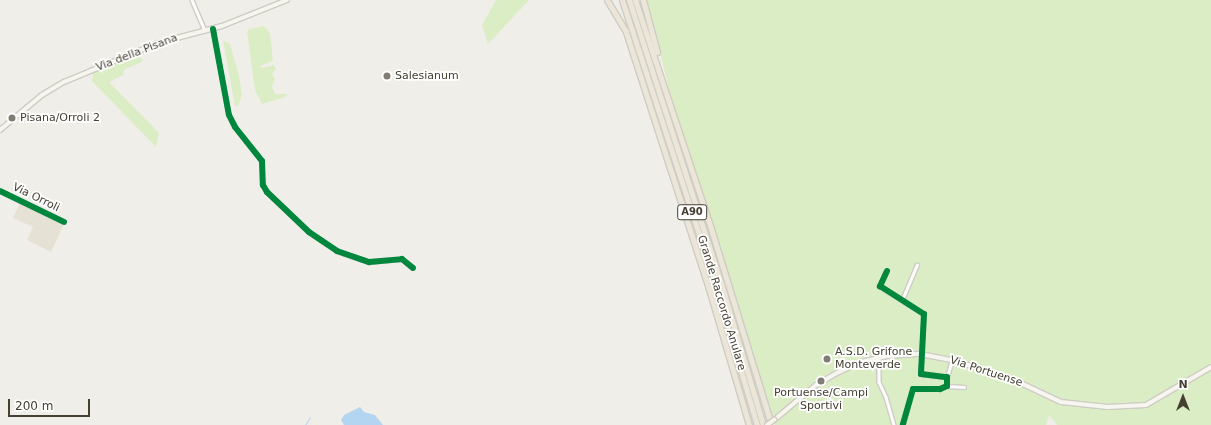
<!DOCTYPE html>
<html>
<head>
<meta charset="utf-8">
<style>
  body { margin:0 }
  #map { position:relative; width:1211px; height:425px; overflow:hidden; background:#f0eee8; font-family:"DejaVu Sans",sans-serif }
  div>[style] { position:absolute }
  .residential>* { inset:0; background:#e5e1d5 }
  .green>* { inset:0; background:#dbedc5 }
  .water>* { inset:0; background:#b4d5f2 }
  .stream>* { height:1px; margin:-0.5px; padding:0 0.5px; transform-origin:0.5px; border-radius:0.5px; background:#b4d5f2 }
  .roads { filter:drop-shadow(1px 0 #ceccc5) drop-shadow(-1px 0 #ceccc5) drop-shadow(0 1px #ceccc5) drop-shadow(0 -1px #ceccc5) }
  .minor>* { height:2.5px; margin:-1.25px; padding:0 1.25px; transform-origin:1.25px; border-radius:1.25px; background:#fdfcfc }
  .secondary>* { height:4px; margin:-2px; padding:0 2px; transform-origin:2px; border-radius:2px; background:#f6f5ee }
  .motorway>* { height:5px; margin:-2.5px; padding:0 2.5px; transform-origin:2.5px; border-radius:2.5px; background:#ece6d8 }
  .bridges { filter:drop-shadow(1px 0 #d0ccbe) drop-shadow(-1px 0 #d0ccbe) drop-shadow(0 1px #d0ccbe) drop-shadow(0 -1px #d0ccbe) }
  .secondary-bridge>* { height:4px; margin:-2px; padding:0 2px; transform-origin:2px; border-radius:2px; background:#f6f5ee }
  .cycleway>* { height:6px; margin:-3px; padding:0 3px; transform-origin:3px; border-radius:3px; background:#00873e }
  .dots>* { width:11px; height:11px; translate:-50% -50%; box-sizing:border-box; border:2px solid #fff; border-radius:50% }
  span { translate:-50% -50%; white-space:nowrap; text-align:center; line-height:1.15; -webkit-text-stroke:3.5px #fff; paint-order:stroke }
  .shield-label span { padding:1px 3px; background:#fff; border:1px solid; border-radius:3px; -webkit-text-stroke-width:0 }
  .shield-label { font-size:10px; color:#464033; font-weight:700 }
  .street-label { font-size:11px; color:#464033 }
  .poi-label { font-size:11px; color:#464033 }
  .left { translate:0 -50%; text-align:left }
  .north { position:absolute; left:1163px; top:377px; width:40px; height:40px; -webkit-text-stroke:3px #fff; paint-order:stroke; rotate:0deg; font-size:11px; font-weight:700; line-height:16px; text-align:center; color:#464033 }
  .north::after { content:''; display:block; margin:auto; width:14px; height:18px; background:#464033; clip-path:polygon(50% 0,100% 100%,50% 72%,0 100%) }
  .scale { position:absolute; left:8px; top:399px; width:82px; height:18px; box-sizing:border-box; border:2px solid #464033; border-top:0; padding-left:5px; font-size:12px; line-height:14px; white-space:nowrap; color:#464033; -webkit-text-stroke:3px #fff; paint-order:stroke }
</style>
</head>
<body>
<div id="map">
  <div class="residential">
    <i style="clip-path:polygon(20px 203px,64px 224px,51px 252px,27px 240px,33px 227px,13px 218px)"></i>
  </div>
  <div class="green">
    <i style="clip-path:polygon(496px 0,529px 0,488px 44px,482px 25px)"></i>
    <i style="clip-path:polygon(647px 0,1211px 0,1211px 425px,1057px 425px,1049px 415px,1046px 425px,775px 425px,669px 89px)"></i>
    <i style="clip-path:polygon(264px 26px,270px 33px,273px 61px,260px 66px,262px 68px,274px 65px,276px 69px,272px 74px,275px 79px,272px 87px,275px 94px,288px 94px,285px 97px,262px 104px,255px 90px,247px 32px,249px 29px)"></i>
    <i style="clip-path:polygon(223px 40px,230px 44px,239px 76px,242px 95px,238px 106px,235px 106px)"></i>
    <i style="clip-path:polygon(139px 55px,143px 61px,124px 70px,123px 75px,109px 82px,159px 133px,156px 147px,92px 81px,93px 73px)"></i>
  </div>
  <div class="water">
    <i style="clip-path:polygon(360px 407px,364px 412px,375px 415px,383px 425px,344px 425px,341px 420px,344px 415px)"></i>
  </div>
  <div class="stream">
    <i style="left:305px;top:425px;width:9px;rotate:-58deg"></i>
  </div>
  <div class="roads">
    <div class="minor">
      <i style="left:192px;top:0;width:33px;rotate:67deg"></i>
      <i style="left:213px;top:29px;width:87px;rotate:79.5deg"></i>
      <i style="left:229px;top:115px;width:13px;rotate:63deg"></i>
      <i style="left:235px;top:127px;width:43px;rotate:51.5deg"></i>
      <i style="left:262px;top:161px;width:24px;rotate:88deg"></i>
      <i style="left:263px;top:185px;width:8px;rotate:60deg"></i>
      <i style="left:267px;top:192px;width:58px;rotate:43.6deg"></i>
      <i style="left:309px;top:232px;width:34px;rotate:34deg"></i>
      <i style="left:337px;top:251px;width:34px;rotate:19deg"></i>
      <i style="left:369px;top:262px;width:33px;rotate:-5deg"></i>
      <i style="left:402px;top:259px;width:14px;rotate:39deg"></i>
      <i style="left:0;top:191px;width:71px;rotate:25.8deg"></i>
      <i style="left:887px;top:271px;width:17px;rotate:115deg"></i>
      <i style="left:880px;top:286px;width:52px;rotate:32.5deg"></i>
      <i style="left:924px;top:314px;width:60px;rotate:92.9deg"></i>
      <i style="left:921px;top:374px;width:26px;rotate:7deg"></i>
      <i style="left:947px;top:377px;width:9px;rotate:90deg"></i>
      <i style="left:947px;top:386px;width:8px;rotate:157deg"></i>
      <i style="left:940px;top:389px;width:27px;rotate:180deg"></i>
      <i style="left:913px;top:389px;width:37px;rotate:106deg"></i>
      <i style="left:902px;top:300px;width:38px;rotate:-67deg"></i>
      <i style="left:879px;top:358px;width:24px;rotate:90deg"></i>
      <i style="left:879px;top:382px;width:17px;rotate:65deg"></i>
      <i style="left:886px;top:397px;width:29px;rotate:74deg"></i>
      <i style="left:947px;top:377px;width:18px;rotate:-74deg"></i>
      <i style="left:947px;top:386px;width:17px;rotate:3deg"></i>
    </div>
    <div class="secondary">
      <i style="left:0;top:130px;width:55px;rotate:-39.8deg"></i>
      <i style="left:42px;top:95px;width:26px;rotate:-31deg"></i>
      <i style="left:64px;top:82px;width:102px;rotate:-22.5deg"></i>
      <i style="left:158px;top:43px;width:66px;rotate:-14.9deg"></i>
      <i style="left:222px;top:26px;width:70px;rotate:-21.8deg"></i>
      <i style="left:774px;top:420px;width:55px;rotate:-39.8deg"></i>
      <i style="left:816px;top:385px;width:24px;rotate:-30deg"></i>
      <i style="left:837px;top:373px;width:26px;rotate:-25deg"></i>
      <i style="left:861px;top:362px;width:28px;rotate:-13deg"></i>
      <i style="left:888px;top:356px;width:32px;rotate:-4deg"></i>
      <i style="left:920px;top:354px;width:33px;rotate:11deg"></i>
      <i style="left:952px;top:360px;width:61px;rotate:17.2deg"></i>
      <i style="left:1010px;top:378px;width:56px;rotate:25.2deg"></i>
      <i style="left:1061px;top:402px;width:47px;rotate:6.1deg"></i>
      <i style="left:1108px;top:407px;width:38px;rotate:-3deg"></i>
      <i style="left:1146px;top:405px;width:75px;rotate:-30.3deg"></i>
    </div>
    <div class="motorway">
      <i style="left:607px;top:0;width:37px;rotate:59deg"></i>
      <i style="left:626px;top:32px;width:270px;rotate:72.1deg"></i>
      <i style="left:709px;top:289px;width:142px;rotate:73.6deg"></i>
      <i style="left:622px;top:0;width:301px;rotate:71.8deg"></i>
      <i style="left:716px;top:286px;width:145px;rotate:73.6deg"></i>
      <i style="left:629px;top:0;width:298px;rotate:72deg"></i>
      <i style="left:721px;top:283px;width:148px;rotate:73.5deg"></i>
      <i style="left:635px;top:0;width:244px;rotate:71.6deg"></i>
      <i style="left:712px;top:232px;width:197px;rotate:72.9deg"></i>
      <i style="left:643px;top:0;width:54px;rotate:74.9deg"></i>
    </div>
  </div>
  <div class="bridges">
    <div class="secondary-bridge">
      <i style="left:767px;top:425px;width:9px;rotate:-36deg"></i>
    </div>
  </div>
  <div class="cycleway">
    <i style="left:213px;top:29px;width:87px;rotate:79.5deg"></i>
    <i style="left:229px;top:115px;width:13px;rotate:63deg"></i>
    <i style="left:235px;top:127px;width:43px;rotate:51.5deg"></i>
    <i style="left:262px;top:161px;width:24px;rotate:88deg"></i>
    <i style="left:263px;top:185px;width:8px;rotate:60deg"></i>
    <i style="left:267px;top:192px;width:58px;rotate:43.6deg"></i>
    <i style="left:309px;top:232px;width:34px;rotate:34deg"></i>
    <i style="left:337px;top:251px;width:34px;rotate:19deg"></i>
    <i style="left:369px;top:262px;width:33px;rotate:-5deg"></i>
    <i style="left:402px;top:259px;width:14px;rotate:39deg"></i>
    <i style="left:0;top:191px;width:71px;rotate:25.8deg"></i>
    <i style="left:887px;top:271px;width:17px;rotate:115deg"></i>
    <i style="left:880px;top:286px;width:52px;rotate:32.5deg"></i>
    <i style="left:924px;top:314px;width:60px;rotate:92.9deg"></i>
    <i style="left:921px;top:374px;width:26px;rotate:7deg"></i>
    <i style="left:947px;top:377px;width:9px;rotate:90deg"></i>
    <i style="left:947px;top:386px;width:8px;rotate:157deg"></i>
    <i style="left:940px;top:389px;width:27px;rotate:180deg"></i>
    <i style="left:913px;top:389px;width:37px;rotate:106deg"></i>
  </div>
  <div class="dots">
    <i style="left:387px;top:76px;background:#827d72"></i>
    <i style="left:12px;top:118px;background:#827d72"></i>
    <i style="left:827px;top:359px;background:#827d72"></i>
    <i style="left:821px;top:381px;background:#827d72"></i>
  </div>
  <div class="shield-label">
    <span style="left:692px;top:212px">A90</span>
  </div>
  <div class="street-label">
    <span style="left:137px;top:53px;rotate:-21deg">Via della Pisana</span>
    <span style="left:36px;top:198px;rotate:26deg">Via Orroli</span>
    <span style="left:721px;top:303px;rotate:73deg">Grande Raccordo Anulare</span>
    <span style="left:986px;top:372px;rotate:18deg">Via Portuense</span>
  </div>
  <div class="poi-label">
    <span class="left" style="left:395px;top:76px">Salesianum</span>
    <span class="left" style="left:20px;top:118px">Pisana/Orroli 2</span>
    <span class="left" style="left:835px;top:359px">A.S.D. Grifone<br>Monteverde</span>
    <span style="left:821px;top:400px">Portuense/Campi<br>Sportivi</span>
  </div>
  <div class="north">N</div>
  <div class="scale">200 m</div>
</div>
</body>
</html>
